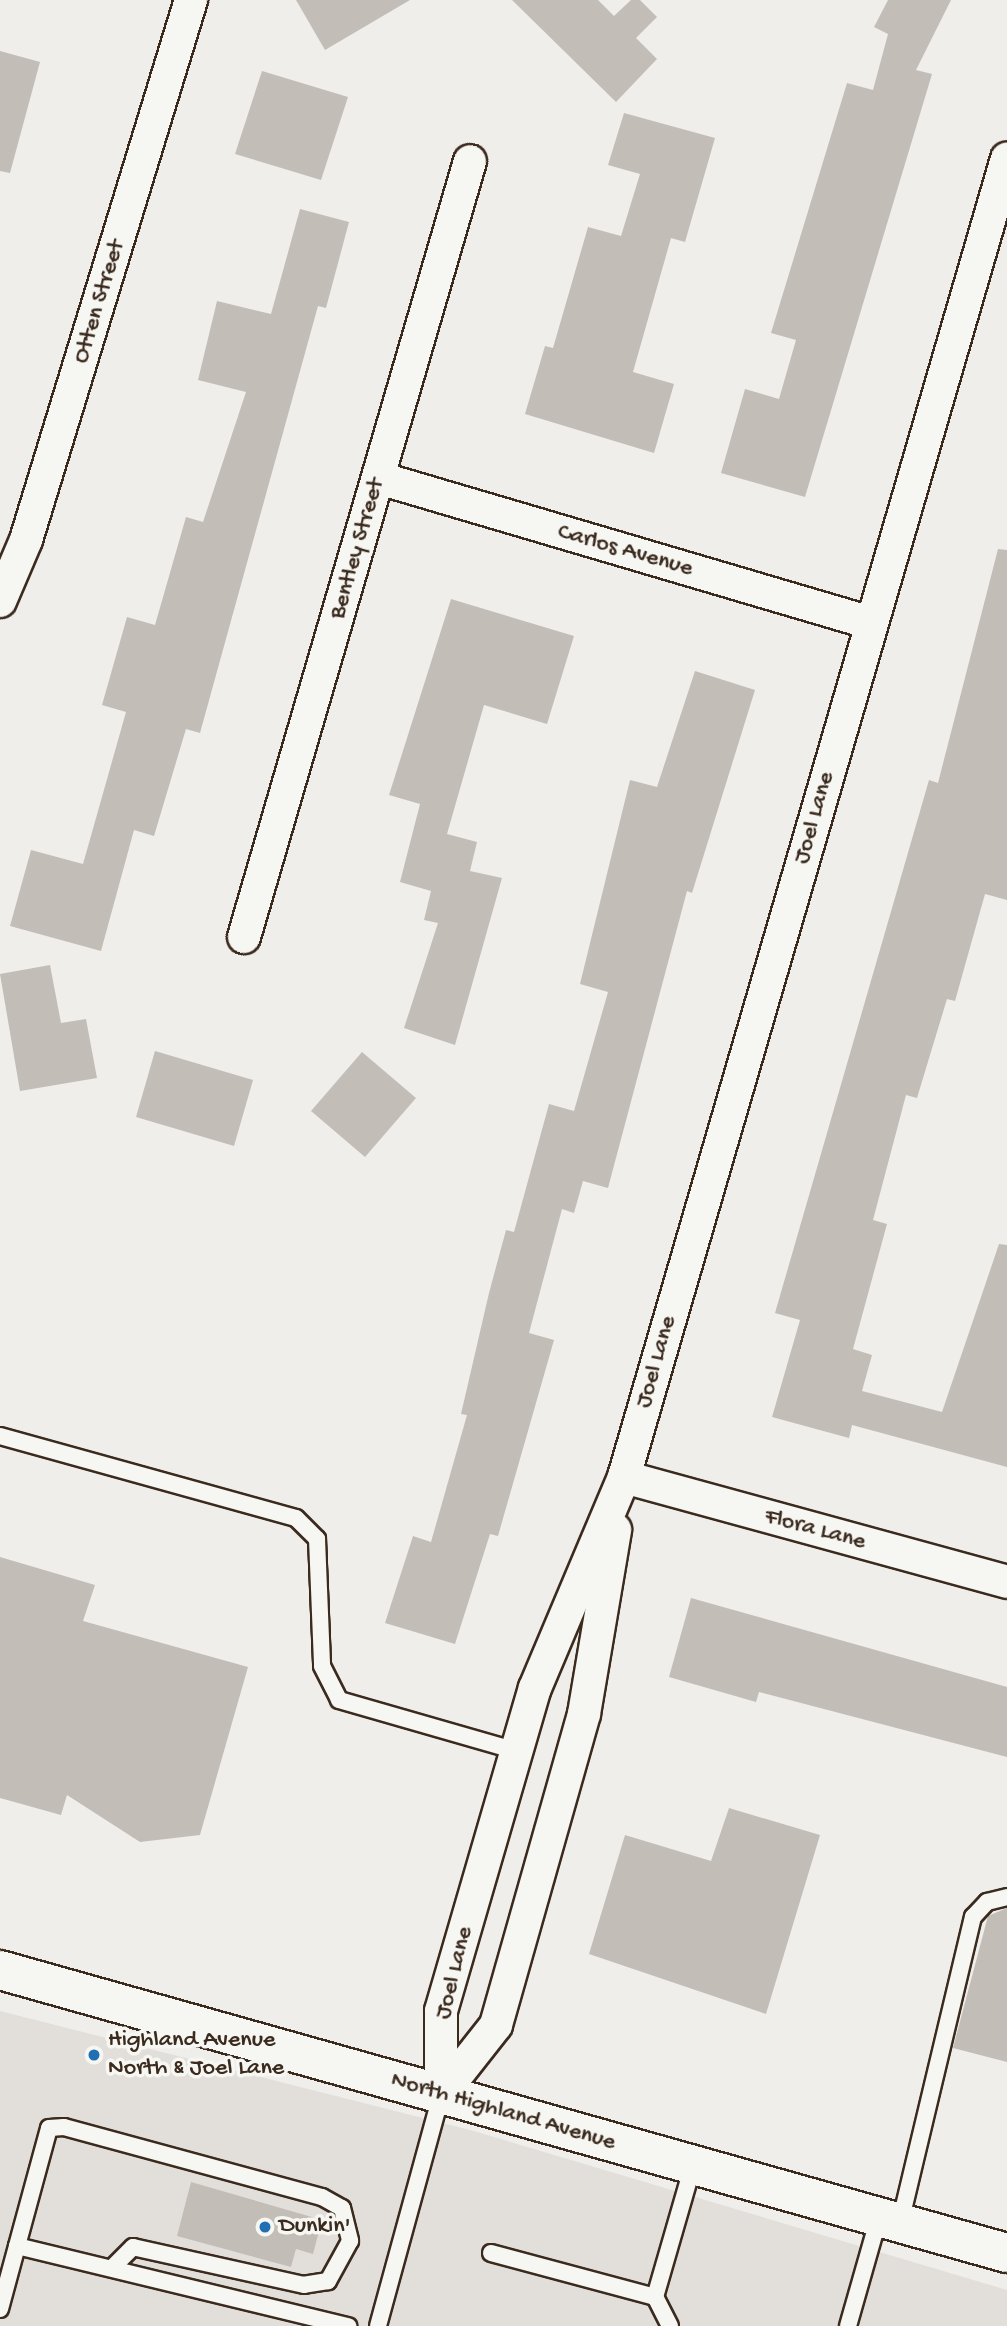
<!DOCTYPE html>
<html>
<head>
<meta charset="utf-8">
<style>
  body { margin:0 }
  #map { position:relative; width:1007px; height:2326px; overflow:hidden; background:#efeeea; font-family:"Gochi Hand",sans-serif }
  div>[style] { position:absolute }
  .built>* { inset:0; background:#e2dfdb }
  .building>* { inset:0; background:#c2bdb7 }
  .roads { filter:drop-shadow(2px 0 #3b2a1e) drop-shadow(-2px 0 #3b2a1e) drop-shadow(0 2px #3b2a1e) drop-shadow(0 -2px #3b2a1e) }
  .lane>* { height:16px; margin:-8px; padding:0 8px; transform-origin:8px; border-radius:8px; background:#f6f6f2 }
  .street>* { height:32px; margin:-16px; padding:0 16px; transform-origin:16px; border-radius:16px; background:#f6f6f2 }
  .secondary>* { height:38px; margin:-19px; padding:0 19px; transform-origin:19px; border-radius:19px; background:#f6f6f2 }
  .dots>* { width:19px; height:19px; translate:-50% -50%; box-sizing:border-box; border:4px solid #f6f6f2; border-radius:50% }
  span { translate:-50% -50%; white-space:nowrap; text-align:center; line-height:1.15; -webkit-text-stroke:7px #f6f6f2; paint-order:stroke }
  .street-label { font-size:24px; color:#3b2a1e }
  .poi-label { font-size:24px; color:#3b2a1e }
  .left { translate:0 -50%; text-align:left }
</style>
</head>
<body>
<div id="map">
  <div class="built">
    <i style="clip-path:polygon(0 2011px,474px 2131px,1007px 2290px,1007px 2326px,0 2326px)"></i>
  </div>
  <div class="building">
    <i style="clip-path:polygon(296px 0,410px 0,325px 50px)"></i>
    <i style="clip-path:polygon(512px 0,598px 0,614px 16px,631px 0,640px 0,657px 17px,636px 38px,657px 59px,616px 102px)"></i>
    <i style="clip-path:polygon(888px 0,951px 0,916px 70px,932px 74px,805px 497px,721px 473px,745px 389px,779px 399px,796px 340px,771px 333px,847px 83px,873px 90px,888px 34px,874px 27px)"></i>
    <i style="clip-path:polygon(0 51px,40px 62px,10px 173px,0 171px)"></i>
    <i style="clip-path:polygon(262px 71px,348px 97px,321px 180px,235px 154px)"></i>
    <i style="clip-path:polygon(624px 113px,715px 138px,685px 242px,671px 238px,633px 372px,674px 384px,654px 453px,525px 414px,545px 346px,553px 348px,588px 227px,621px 236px,640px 174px,608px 165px)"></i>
    <i style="clip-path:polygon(300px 209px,349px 222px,326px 308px,318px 306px,200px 733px,186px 729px,154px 836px,134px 830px,101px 951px,10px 926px,31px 850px,83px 864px,126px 712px,102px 705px,127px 617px,155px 625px,186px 517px,203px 522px,246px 392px,198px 380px,217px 301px,271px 314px)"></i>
    <i style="clip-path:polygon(998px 549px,1007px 550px,1007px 900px,985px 894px,955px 1001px,947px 999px,917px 1098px,906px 1095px,873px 1220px,887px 1224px,853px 1349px,872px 1355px,862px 1391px,942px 1412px,999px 1244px,1007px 1245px,1007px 1467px,852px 1425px,849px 1438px,772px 1417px,800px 1320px,775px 1313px,929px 780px,938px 783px)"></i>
    <i style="clip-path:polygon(451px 599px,574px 636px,547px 724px,484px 705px,447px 834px,477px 842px,470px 871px,502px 878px,455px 1045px,404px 1028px,438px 923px,424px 920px,431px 891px,400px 882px,420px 804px,389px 795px)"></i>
    <i style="clip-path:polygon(695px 671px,755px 690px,692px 893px,687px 891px,608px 1188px,583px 1181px,574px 1213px,562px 1209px,529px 1333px,554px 1340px,498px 1536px,490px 1534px,455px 1644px,385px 1623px,413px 1536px,431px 1542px,467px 1415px,461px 1414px,489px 1293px,506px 1230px,514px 1232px,549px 1104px,574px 1111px,608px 992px,580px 984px,630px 780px,657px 787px)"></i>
    <i style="clip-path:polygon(50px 965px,61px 1023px,86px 1019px,97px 1078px,20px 1091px,0 974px)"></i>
    <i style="clip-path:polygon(155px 1051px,253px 1080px,234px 1146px,136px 1117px)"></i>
    <i style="clip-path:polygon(362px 1052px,416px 1098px,365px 1157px,311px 1111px)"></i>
    <i style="clip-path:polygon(0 1557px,95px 1585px,83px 1621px,248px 1667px,200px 1835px,140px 1842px,67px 1795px,61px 1815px,0 1798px)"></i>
    <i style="clip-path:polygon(691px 1598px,1007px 1687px,1007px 1757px,759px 1692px,756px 1702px,669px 1677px)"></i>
    <i style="clip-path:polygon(729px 1808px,820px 1835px,766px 2014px,589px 1954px,625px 1835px,711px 1861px)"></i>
    <i style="clip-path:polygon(1007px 1908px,1007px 2062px,953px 2048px,988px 1916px)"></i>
    <i style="clip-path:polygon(191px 2182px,322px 2220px,313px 2254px,296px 2249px,291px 2267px,177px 2236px)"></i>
  </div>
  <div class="roads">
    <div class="lane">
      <i style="left:0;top:1436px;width:307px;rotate:15.5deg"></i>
      <i style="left:296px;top:1518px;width:30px;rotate:45deg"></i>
      <i style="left:317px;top:1539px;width:127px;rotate:87.7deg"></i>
      <i style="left:322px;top:1666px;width:38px;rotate:63deg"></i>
      <i style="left:339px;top:1700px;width:185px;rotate:16deg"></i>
      <i style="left:900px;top:2223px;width:315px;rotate:-76.6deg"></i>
      <i style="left:973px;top:1917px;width:21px;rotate:-47deg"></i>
      <i style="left:987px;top:1902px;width:21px;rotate:-14deg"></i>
      <i style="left:17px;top:2246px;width:122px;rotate:-74.8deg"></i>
      <i style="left:49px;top:2128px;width:15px;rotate:-4deg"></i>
      <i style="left:64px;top:2127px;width:267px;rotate:15.2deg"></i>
      <i style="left:322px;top:2197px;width:23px;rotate:29deg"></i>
      <i style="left:342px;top:2208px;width:34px;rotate:76deg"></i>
      <i style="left:350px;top:2241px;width:46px;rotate:118.8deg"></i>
      <i style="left:328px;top:2281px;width:24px;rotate:171deg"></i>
      <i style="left:304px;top:2285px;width:175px;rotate:-167.5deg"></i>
      <i style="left:133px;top:2247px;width:30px;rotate:135deg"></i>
      <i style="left:491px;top:2253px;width:170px;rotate:15deg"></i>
      <i style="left:0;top:2309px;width:65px;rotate:-74.9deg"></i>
      <i style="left:17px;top:2246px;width:341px;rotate:13.6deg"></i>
      <i style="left:378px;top:2326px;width:239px;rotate:-74.7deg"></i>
      <i style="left:670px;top:2326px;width:33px;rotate:-117deg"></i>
      <i style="left:655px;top:2297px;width:137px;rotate:-73.9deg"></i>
      <i style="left:848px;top:2326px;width:113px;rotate:-74.1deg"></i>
    </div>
    <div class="street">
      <i style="left:379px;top:478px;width:513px;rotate:16.42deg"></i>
      <i style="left:0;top:601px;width:66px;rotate:-66.9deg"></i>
      <i style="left:26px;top:540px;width:565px;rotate:-73.01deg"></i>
      <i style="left:244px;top:937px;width:808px;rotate:-73.76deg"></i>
      <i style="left:624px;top:1477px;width:397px;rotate:15.3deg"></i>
      <i style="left:441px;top:2095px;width:84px;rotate:-90deg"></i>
      <i style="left:441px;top:2011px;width:336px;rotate:-73.8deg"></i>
      <i style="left:535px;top:1688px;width:229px;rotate:-67.1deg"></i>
      <i style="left:624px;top:1477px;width:1373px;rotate:-73.8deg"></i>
      <i style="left:441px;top:2095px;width:89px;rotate:-51.8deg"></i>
      <i style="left:496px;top:2025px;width:323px;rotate:-74.2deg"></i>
      <i style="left:584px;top:1714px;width:187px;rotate:-80.4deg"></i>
    </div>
    <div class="secondary">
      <i style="left:0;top:1970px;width:1046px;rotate:15.7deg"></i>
    </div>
  </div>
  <div class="dots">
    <i style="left:94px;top:2055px;background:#1f6fb2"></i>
    <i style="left:265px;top:2227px;background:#1f6fb2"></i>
  </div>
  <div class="street-label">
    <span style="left:100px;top:302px;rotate:-73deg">Otten Street</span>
    <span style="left:358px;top:549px;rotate:-74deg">Bentley Street</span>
    <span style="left:625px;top:551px;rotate:16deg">Carlos Avenue</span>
    <span style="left:815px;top:818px;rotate:-74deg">Joel Lane</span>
    <span style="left:657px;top:1362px;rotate:-74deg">Joel Lane</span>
    <span style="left:815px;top:1530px;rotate:15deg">Flora Lane</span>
    <span style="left:455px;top:1973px;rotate:-76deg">Joel Lane</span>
    <span style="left:503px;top:2112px;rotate:16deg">North Highland Avenue</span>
  </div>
  <div class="poi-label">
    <span class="left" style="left:108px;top:2055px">Highland Avenue<br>North &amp; Joel Lane</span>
    <span class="left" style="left:279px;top:2227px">Dunkin'</span>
  </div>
</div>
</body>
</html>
